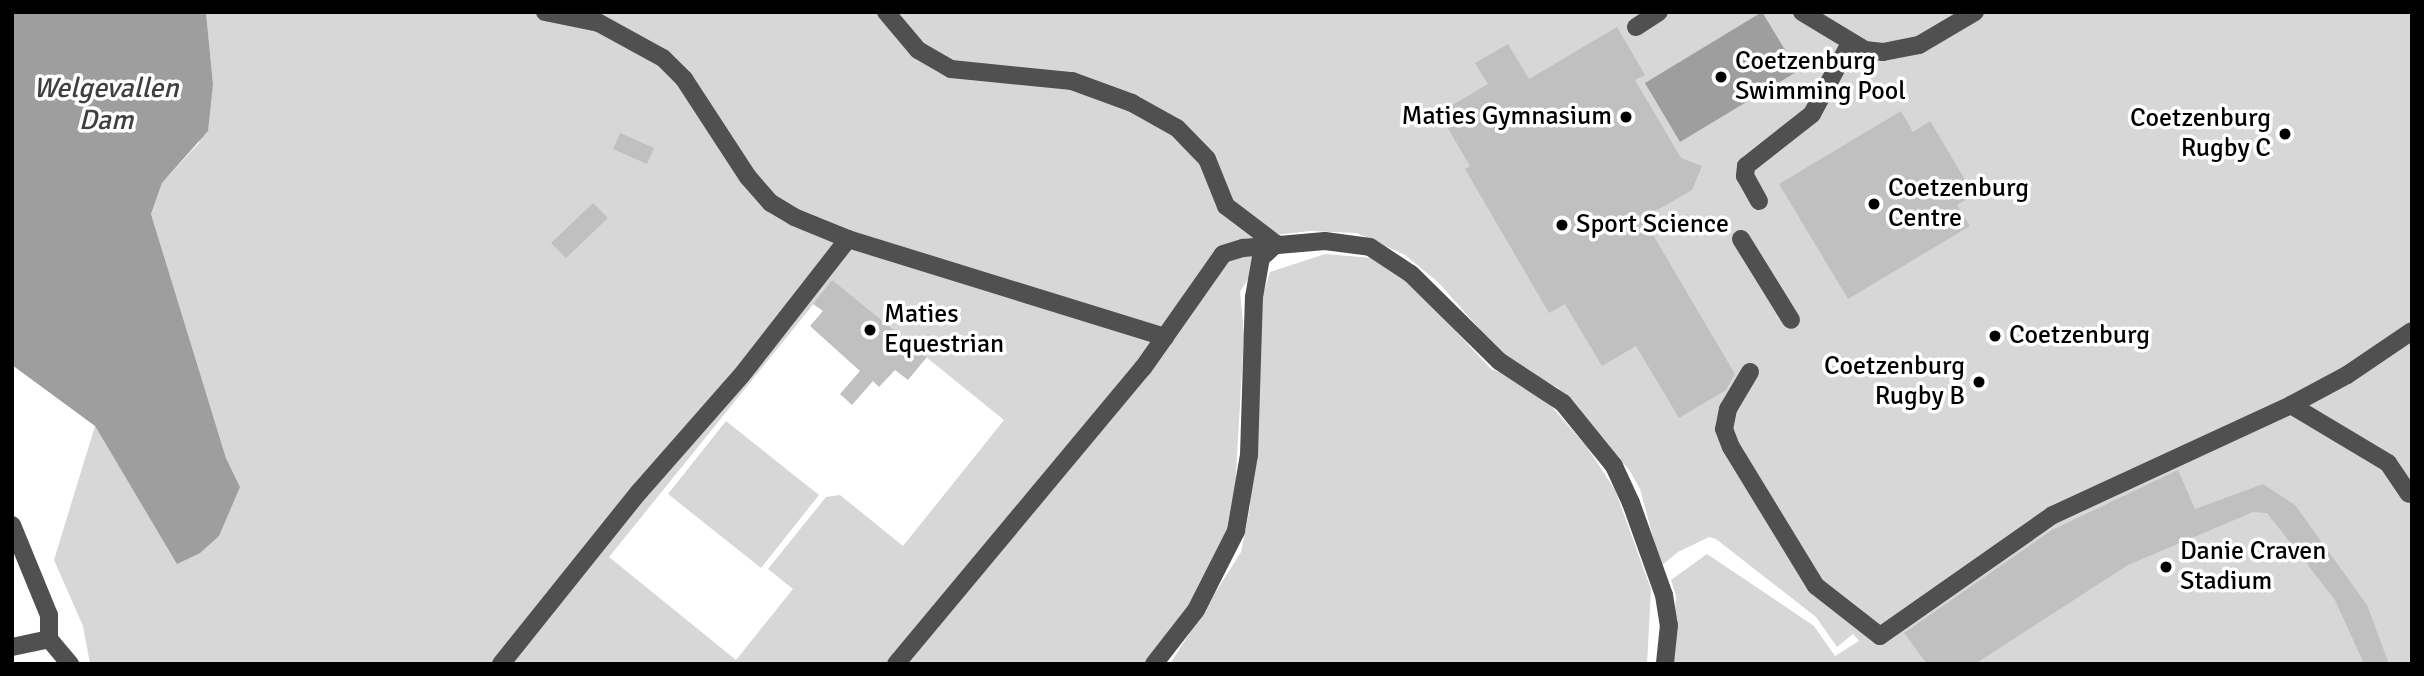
<!DOCTYPE html>
<html>
<head>
<meta charset="utf-8">
<style>
  body { margin:0 }
  #map { position:relative; width:2424px; height:676px; overflow:hidden; background:#fff; font-family:Signika,sans-serif }
  div>[style] { position:absolute }
  .green>* { inset:0; background:#d7d7d7 }
  .water>* { inset:0; background:#9e9e9e }
  .building>* { inset:0; background:#c0c0c0 }
  .minor>* { height:18px; margin:-9px; padding:0 9px; transform-origin:9px; border-radius:9px; background:#505050 }
  .dots>* { width:19px; height:19px; translate:-50% -50%; box-sizing:border-box; border:4px solid #fff; border-radius:50% }
  span { translate:-50% -50%; white-space:nowrap; text-align:center; line-height:1.15; -webkit-text-stroke:7px #fff; paint-order:stroke }
  .poi-label { font-size:26px; color:#000 }
  .left { translate:0 -50%; text-align:left }
  .right { translate:-100% -50%; text-align:right }
  .water-label { font-size:28px; color:#3f3f3f; font-style:italic }
  .frame { position:absolute; inset:0; border:14px solid #000; pointer-events:none }
</style>
</head>
<body>
<div id="map">
  <div class="green">
    <i style="clip-path:polygon(evenodd,206px 12px,2412px 12px,2412px 664px,1671px 664px,1676px 596px,1671px 580px,1707px 554px,1814px 626px,1835px 656px,1859px 641px,1853px 634px,1837px 647px,1816px 617px,1716px 539px,1709px 537px,1678px 552px,1661px 566px,1640px 489px,1630px 471px,1558px 388px,1506px 359px,1438px 282px,1405px 255px,1357px 233px,1310px 231px,1275px 235px,1240px 292px,1244px 334px,1234px 509px,1223px 547px,1198px 592px,1144px 664px,90px 664px,83px 626px,54px 560px,95px 426px,177px 563px,240px 487px,226px 458px,151px 214px,162px 183px,199px 143px,213px 84px,206px 12px,832px 281px,1004px 420px,903px 546px,840px 495px,826px 497px,768px 569px,793px 589px,736px 660px,609px 557px,832px 281px)"></i>
    <i style="clip-path:polygon(1325px 254px,1373px 258px,1403px 275px,1491px 369px,1519px 379px,1544px 398px,1587px 447px,1615px 490px,1651px 589px,1647px 664px,1170px 664px,1241px 552px,1250px 507px,1261px 301px,1270px 272px)"></i>
    <i style="clip-path:polygon(726px 421px,819px 495px,761px 568px,668px 494px)"></i>
  </div>
  <div class="water">
    <i style="clip-path:polygon(12px 12px,206px 12px,213px 84px,208px 131px,162px 183px,151px 214px,226px 458px,240px 487px,219px 536px,200px 553px,177px 564px,95px 426px,12px 365px)"></i>
    <i style="clip-path:polygon(1762px 12px,1798px 71px,1680px 142px,1645px 83px)"></i>
  </div>
  <div class="building">
    <i style="clip-path:polygon(1617px 27px,1645px 75px,1635px 80px,1681px 158px,1702px 166px,1692px 190px,1643px 218px,1735px 374px,1726px 390px,1679px 418px,1636px 346px,1602px 366px,1565px 304px,1549px 313px,1465px 169px,1470px 166px,1439px 113px,1488px 84px,1475px 63px,1508px 44px,1529px 79px)"></i>
    <i style="clip-path:polygon(1901px 111px,1913px 132px,1930px 121px,1935px 129px,1974px 195px,1957px 205px,1970px 226px,1848px 299px,1779px 184px)"></i>
    <i style="clip-path:polygon(620px 133px,654px 148px,647px 164px,613px 149px)"></i>
    <i style="clip-path:polygon(593px 203px,608px 218px,566px 258px,551px 243px)"></i>
    <i style="clip-path:polygon(832px 280px,927px 357px,908px 380px,895px 370px,879px 387px,873px 381px,852px 405px,840px 394px,860px 371px,810px 326px,823px 311px,813px 304px)"></i>
    <i style="clip-path:polygon(2178px 470px,2195px 509px,2263px 484px,2295px 505px,2367px 605px,2389px 664px,2364px 664px,2335px 600px,2267px 513px,2253px 512px,2128px 565px,1975px 664px,1927px 664px,1904px 633px,2052px 530px)"></i>
  </div>
  <div class="minor">
    <i style="left:545px;top:12px;width:55px;rotate:11.5deg"></i>
    <i style="left:599px;top:23px;width:73px;rotate:28.7deg"></i>
    <i style="left:663px;top:58px;width:30px;rotate:45deg"></i>
    <i style="left:684px;top:79px;width:117px;rotate:56.9deg"></i>
    <i style="left:748px;top:177px;width:35px;rotate:49deg"></i>
    <i style="left:771px;top:203px;width:27px;rotate:31deg"></i>
    <i style="left:794px;top:217px;width:58px;rotate:22.2deg"></i>
    <i style="left:848px;top:239px;width:332px;rotate:17.2deg"></i>
    <i style="left:886px;top:12px;width:50px;rotate:49.9deg"></i>
    <i style="left:918px;top:50px;width:38px;rotate:30deg"></i>
    <i style="left:951px;top:69px;width:122px;rotate:5.7deg"></i>
    <i style="left:1072px;top:81px;width:64px;rotate:20.1deg"></i>
    <i style="left:1132px;top:103px;width:51px;rotate:29.1deg"></i>
    <i style="left:1177px;top:128px;width:43px;rotate:45.9deg"></i>
    <i style="left:1207px;top:159px;width:51px;rotate:68deg"></i>
    <i style="left:1226px;top:206px;width:63px;rotate:37.2deg"></i>
    <i style="left:1802px;top:12px;width:74px;rotate:31.1deg"></i>
    <i style="left:1865px;top:50px;width:18px;rotate:6deg"></i>
    <i style="left:1883px;top:52px;width:37px;rotate:-11deg"></i>
    <i style="left:1919px;top:45px;width:65px;rotate:-30.5deg"></i>
    <i style="left:1636px;top:27px;width:27px;rotate:-33deg"></i>
    <i style="left:1759px;top:201px;width:29px;rotate:-119deg"></i>
    <i style="left:1745px;top:176px;width:10px;rotate:-84deg"></i>
    <i style="left:1746px;top:166px;width:84px;rotate:-38.2deg"></i>
    <i style="left:1812px;top:114px;width:81px;rotate:-61.8deg"></i>
    <i style="left:1741px;top:239px;width:95px;rotate:58.3deg"></i>
    <i style="left:1750px;top:372px;width:43px;rotate:120.7deg"></i>
    <i style="left:1728px;top:409px;width:20px;rotate:101deg"></i>
    <i style="left:1724px;top:429px;width:19px;rotate:69deg"></i>
    <i style="left:1731px;top:447px;width:163px;rotate:58.6deg"></i>
    <i style="left:1816px;top:586px;width:81px;rotate:38deg"></i>
    <i style="left:1880px;top:636px;width:211px;rotate:-35deg"></i>
    <i style="left:2053px;top:515px;width:262px;rotate:-24.8deg"></i>
    <i style="left:2291px;top:405px;width:64px;rotate:-28.2deg"></i>
    <i style="left:2347px;top:375px;width:78px;rotate:-34.1deg"></i>
    <i style="left:2291px;top:405px;width:113px;rotate:30.9deg"></i>
    <i style="left:2388px;top:463px;width:37px;rotate:56deg"></i>
    <i style="left:12px;top:525px;width:97px;rotate:67.7deg"></i>
    <i style="left:49px;top:615px;width:24px;rotate:90deg"></i>
    <i style="left:49px;top:639px;width:33px;rotate:50deg"></i>
    <i style="left:12px;top:647px;width:38px;rotate:-12deg"></i>
    <i style="left:501px;top:664px;width:221px;rotate:-51.3deg"></i>
    <i style="left:639px;top:492px;width:154px;rotate:-48.7deg"></i>
    <i style="left:741px;top:376px;width:174px;rotate:-52deg"></i>
    <i style="left:896px;top:664px;width:386px;rotate:-50.2deg"></i>
    <i style="left:1143px;top:368px;width:139px;rotate:-54.9deg"></i>
    <i style="left:1223px;top:254px;width:21px;rotate:-17deg"></i>
    <i style="left:1243px;top:248px;width:82px;rotate:-4.9deg"></i>
    <i style="left:1325px;top:241px;width:45px;rotate:7.6deg"></i>
    <i style="left:1370px;top:247px;width:49px;rotate:33.4deg"></i>
    <i style="left:1411px;top:274px;width:124px;rotate:44.7deg"></i>
    <i style="left:1499px;top:361px;width:77px;rotate:33.3deg"></i>
    <i style="left:1563px;top:403px;width:81px;rotate:51deg"></i>
    <i style="left:1614px;top:466px;width:41px;rotate:65.3deg"></i>
    <i style="left:1631px;top:503px;width:98px;rotate:70.3deg"></i>
    <i style="left:1664px;top:595px;width:30px;rotate:81deg"></i>
    <i style="left:1669px;top:625px;width:39px;rotate:96deg"></i>
    <i style="left:1154px;top:664px;width:68px;rotate:-52.1deg"></i>
    <i style="left:1196px;top:610px;width:89px;rotate:-63.1deg"></i>
    <i style="left:1236px;top:531px;width:77px;rotate:-80.3deg"></i>
    <i style="left:1249px;top:455px;width:158px;rotate:-88.2deg"></i>
    <i style="left:1254px;top:297px;width:40px;rotate:-80deg"></i>
    <i style="left:1261px;top:258px;width:21px;rotate:-43deg"></i>
  </div>
  <div class="dots">
    <i style="left:1721px;top:77px;background:#000"></i>
    <i style="left:1626px;top:117px;background:#000"></i>
    <i style="left:2285px;top:134px;background:#000"></i>
    <i style="left:1874px;top:204px;background:#000"></i>
    <i style="left:1562px;top:225px;background:#000"></i>
    <i style="left:870px;top:330px;background:#000"></i>
    <i style="left:1995px;top:336px;background:#000"></i>
    <i style="left:1979px;top:382px;background:#000"></i>
    <i style="left:2166px;top:567px;background:#000"></i>
  </div>
  <div class="poi-label">
    <span class="left" style="left:1735px;top:77px">Coetzenburg<br>Swimming Pool</span>
    <span class="right" style="left:1612px;top:117px">Maties Gymnasium</span>
    <span class="right" style="left:2271px;top:134px">Coetzenburg<br>Rugby C</span>
    <span class="left" style="left:1888px;top:204px">Coetzenburg<br>Centre</span>
    <span class="left" style="left:1576px;top:225px">Sport Science</span>
    <span class="left" style="left:884px;top:330px">Maties<br>Equestrian</span>
    <span class="left" style="left:2009px;top:336px">Coetzenburg</span>
    <span class="right" style="left:1965px;top:382px">Coetzenburg<br>Rugby B</span>
    <span class="left" style="left:2180px;top:567px">Danie Craven<br>Stadium</span>
  </div>
  <div class="water-label">
    <span style="left:106px;top:104px">Welgevallen<br>Dam</span>
  </div>
  <div class="frame"></div>
</div>
</body>
</html>
